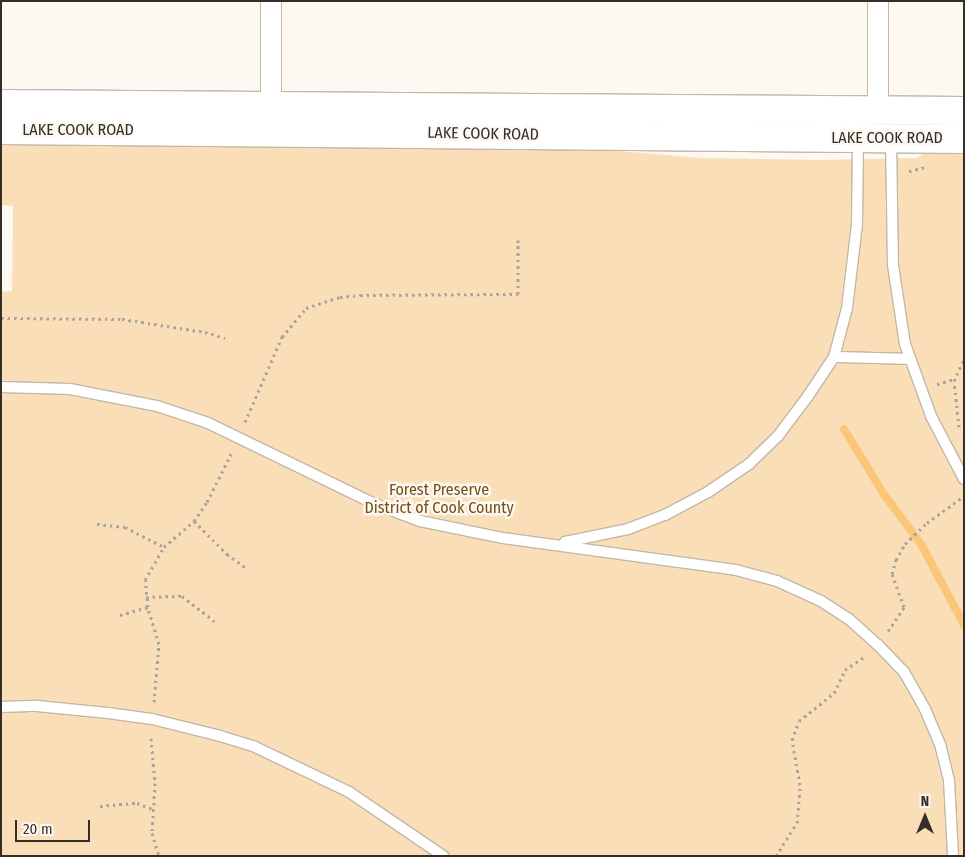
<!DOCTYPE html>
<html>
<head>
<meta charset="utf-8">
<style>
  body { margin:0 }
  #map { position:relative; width:965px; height:857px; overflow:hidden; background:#fdf8f1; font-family:"Fira Sans Condensed",sans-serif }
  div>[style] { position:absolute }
  .green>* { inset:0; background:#f9deb7 }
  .stream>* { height:8px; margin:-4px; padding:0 4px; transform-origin:4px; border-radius:4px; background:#fbc677 }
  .path>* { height:3px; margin-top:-1.5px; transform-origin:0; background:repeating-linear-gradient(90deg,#a8a39d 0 2.5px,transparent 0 6.5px) }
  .roads { filter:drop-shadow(1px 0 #c3b7a7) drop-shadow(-1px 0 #c3b7a7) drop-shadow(0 1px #c3b7a7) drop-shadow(0 -1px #c3b7a7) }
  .lane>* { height:10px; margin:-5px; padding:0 5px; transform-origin:5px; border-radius:5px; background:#fff }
  .street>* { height:20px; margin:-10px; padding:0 10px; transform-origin:10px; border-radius:10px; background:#fff }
  .secondary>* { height:28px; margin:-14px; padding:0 14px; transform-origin:14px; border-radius:14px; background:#fff }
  span { translate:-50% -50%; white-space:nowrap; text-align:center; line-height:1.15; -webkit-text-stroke:5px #fdf8f1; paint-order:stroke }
  .street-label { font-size:16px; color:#332e28 }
  .park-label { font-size:16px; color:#735015 }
  .frame { position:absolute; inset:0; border:2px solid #332e28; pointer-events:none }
  .north { position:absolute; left:900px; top:792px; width:50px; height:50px; -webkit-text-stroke:4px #fdf8f1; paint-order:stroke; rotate:0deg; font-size:14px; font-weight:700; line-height:20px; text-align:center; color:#332e28 }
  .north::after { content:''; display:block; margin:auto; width:18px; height:22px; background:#332e28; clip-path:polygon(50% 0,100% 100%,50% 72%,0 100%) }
  .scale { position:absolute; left:15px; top:820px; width:75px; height:22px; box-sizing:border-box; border:2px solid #332e28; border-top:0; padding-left:6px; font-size:15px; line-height:18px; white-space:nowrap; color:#332e28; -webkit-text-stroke:4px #fdf8f1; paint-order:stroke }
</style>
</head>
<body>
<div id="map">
  <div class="green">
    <i style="clip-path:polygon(1px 139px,537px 144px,702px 158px,819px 160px,917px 158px,928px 150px,964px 148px,964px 856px,1px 856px,1px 292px,12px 291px,13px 206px,1px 205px)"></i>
  </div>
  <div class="stream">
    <i style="left:844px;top:429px;width:75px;rotate:58.6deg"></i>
    <i style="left:883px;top:493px;width:64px;rotate:53.3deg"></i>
    <i style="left:921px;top:544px;width:92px;rotate:62deg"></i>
  </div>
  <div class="path">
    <i style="left:909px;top:171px;width:18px;rotate:-13deg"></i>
    <i style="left:1px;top:318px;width:121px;rotate:0.5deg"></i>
    <i style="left:122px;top:319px;width:84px;rotate:8.9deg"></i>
    <i style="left:205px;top:332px;width:21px;rotate:17deg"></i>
    <i style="left:937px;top:384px;width:19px;rotate:-16deg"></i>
    <i style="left:245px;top:422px;width:93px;rotate:-66.5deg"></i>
    <i style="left:282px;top:337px;width:38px;rotate:-50deg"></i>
    <i style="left:306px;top:308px;width:36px;rotate:-18deg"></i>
    <i style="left:340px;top:297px;width:20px;rotate:-6deg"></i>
    <i style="left:360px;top:295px;width:158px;rotate:-0.4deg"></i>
    <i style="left:518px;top:294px;width:54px;rotate:-90deg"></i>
    <i style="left:959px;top:427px;width:46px;rotate:-96.2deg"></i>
    <i style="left:954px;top:381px;width:24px;rotate:-66deg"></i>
    <i style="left:194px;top:521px;width:47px;rotate:45deg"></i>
    <i style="left:227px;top:554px;width:26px;rotate:36deg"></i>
    <i style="left:97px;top:524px;width:28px;rotate:6deg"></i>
    <i style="left:125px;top:527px;width:44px;rotate:27.1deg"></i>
    <i style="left:146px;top:597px;width:36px;rotate:-2deg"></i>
    <i style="left:182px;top:596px;width:41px;rotate:38deg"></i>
    <i style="left:120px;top:615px;width:29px;rotate:-16deg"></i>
    <i style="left:888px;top:631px;width:29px;rotate:-56deg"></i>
    <i style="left:904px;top:607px;width:35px;rotate:-110deg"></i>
    <i style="left:892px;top:574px;width:15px;rotate:-74deg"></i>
    <i style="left:896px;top:560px;width:18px;rotate:-61deg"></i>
    <i style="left:905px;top:544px;width:30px;rotate:-44deg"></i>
    <i style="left:927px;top:523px;width:42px;rotate:-36.3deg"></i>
    <i style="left:154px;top:702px;width:58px;rotate:-85.1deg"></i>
    <i style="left:159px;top:644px;width:39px;rotate:-107deg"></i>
    <i style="left:148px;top:607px;width:27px;rotate:-96deg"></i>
    <i style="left:145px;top:580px;width:38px;rotate:-60deg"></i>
    <i style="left:164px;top:547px;width:40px;rotate:-41deg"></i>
    <i style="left:194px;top:521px;width:23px;rotate:-56deg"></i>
    <i style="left:207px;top:502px;width:54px;rotate:-63.4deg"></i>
    <i style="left:151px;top:738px;width:45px;rotate:84.9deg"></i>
    <i style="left:155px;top:783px;width:50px;rotate:93.4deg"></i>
    <i style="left:152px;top:833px;width:24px;rotate:73deg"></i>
    <i style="left:100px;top:806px;width:37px;rotate:-5deg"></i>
    <i style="left:137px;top:803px;width:17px;rotate:21deg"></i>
    <i style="left:776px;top:856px;width:39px;rotate:-58deg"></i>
    <i style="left:797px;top:823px;width:38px;rotate:-85deg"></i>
    <i style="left:800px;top:785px;width:46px;rotate:-100.1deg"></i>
    <i style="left:792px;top:740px;width:20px;rotate:-70deg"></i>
    <i style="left:799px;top:721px;width:45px;rotate:-38.7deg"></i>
    <i style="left:834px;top:693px;width:25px;rotate:-64deg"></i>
    <i style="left:845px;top:670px;width:25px;rotate:-34deg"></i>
  </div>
  <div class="roads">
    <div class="lane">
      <i style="left:891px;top:139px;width:126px;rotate:89.1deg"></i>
      <i style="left:893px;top:265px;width:80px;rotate:81.4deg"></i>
      <i style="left:905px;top:344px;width:77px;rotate:70.1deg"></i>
      <i style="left:931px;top:416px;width:71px;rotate:62.4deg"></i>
      <i style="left:834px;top:357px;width:74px;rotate:1.5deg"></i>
      <i style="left:1px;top:387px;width:69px;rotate:1.7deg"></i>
      <i style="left:70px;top:389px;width:89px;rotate:11.1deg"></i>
      <i style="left:157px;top:406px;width:54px;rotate:18.4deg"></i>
      <i style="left:208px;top:423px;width:186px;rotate:25.9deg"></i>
      <i style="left:375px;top:504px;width:48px;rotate:20.7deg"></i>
      <i style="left:420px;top:521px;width:85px;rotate:11.6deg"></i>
      <i style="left:503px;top:538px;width:235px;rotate:7.8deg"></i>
      <i style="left:736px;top:570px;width:42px;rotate:15deg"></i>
      <i style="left:777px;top:581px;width:48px;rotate:24.4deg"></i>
      <i style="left:821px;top:601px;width:33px;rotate:33deg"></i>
      <i style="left:849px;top:619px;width:38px;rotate:42deg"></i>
      <i style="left:877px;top:644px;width:39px;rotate:46deg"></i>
      <i style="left:904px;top:672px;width:43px;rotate:60.4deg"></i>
      <i style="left:925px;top:709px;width:38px;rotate:67deg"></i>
      <i style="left:940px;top:744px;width:38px;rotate:76deg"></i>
      <i style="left:949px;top:781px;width:75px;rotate:86.9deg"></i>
      <i style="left:565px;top:542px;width:64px;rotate:-11.7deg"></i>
      <i style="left:628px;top:529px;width:40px;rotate:-21deg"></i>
      <i style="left:665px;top:515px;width:49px;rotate:-28.1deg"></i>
      <i style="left:708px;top:492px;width:50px;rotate:-34.3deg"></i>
      <i style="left:749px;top:464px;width:40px;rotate:-44deg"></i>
      <i style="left:778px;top:436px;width:50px;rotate:-53.1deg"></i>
      <i style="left:808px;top:396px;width:47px;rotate:-56.3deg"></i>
      <i style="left:834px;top:357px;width:51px;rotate:-75.1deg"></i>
      <i style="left:847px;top:308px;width:85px;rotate:-83.2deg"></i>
      <i style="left:857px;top:224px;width:86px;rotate:-89.3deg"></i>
      <i style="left:1px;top:707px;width:36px;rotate:-2deg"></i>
      <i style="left:37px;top:706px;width:71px;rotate:5.6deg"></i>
      <i style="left:108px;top:713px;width:44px;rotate:7.8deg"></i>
      <i style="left:152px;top:719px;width:70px;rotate:14deg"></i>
      <i style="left:220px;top:736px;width:37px;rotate:17deg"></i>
      <i style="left:255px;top:747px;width:104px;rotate:25.6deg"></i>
      <i style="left:349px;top:792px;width:114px;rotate:34.2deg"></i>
    </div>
    <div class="street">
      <i style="left:271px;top:105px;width:104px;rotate:-90deg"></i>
      <i style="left:878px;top:110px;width:109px;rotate:-90deg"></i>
    </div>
    <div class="secondary">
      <i style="left:1px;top:104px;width:963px;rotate:0.42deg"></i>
      <i style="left:1px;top:130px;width:963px;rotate:0.54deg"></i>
    </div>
  </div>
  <div class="street-label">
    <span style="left:78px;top:130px">LAKE COOK ROAD</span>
    <span style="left:483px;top:134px;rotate:1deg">LAKE COOK ROAD</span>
    <span style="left:887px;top:138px">LAKE COOK ROAD</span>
  </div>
  <div class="park-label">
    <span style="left:439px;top:499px">Forest Preserve<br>District of Cook County</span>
  </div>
  <div class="frame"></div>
  <div class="north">N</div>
  <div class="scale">20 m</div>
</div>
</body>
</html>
